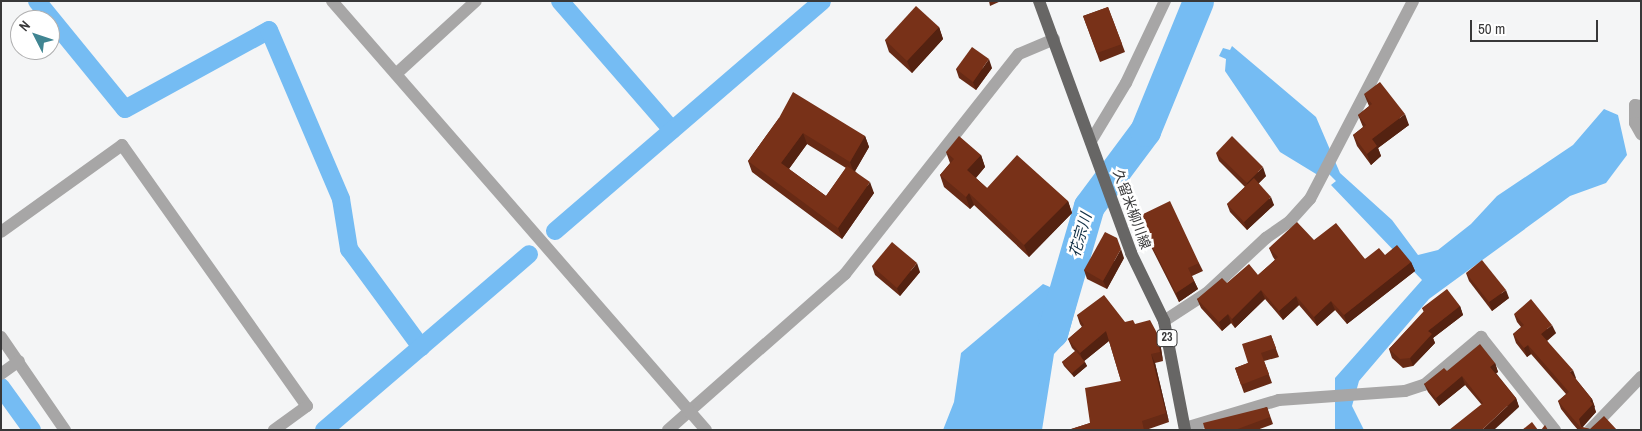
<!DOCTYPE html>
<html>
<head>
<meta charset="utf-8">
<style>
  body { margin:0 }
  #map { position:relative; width:1642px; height:431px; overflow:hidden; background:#f4f5f6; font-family:"Archivo Narrow","Noto Sans JP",sans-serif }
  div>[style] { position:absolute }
  .water>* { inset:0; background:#75bcf3 }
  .canal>* { height:18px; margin:-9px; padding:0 9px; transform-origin:9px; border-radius:9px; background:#75bcf3 }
  .river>* { height:31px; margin:-15.5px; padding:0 15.5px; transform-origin:15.5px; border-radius:15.5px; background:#75bcf3 }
  .minor>* { height:12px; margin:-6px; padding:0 6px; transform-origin:6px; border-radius:6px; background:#a7a6a6 }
  .tertiary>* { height:12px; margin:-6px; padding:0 6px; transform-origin:6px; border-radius:6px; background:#a7a6a6 }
  .primary>* { height:12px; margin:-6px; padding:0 6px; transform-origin:6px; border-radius:6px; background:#676665 }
  .wall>* { inset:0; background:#672a15 }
  .shaded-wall>* { inset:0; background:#542211 }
  .building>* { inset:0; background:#783118 }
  span { translate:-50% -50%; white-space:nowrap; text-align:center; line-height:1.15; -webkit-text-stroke:5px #fff; paint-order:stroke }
  .shield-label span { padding:1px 4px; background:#fff; border:1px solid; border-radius:4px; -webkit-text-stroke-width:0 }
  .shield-label { font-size:12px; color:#383839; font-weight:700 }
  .street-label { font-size:14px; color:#383839 }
  .water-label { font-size:15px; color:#0f2e44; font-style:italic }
  .frame { position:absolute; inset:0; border:2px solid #383839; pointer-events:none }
  .north { position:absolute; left:10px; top:10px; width:50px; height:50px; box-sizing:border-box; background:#fff; border:1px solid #afafb0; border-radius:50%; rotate:311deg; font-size:14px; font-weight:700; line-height:20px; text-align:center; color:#383839 }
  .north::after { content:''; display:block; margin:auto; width:18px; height:22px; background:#408592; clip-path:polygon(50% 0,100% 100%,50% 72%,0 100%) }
  .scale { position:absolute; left:1470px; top:20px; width:128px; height:22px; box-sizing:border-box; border:2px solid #383839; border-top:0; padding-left:6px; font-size:15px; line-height:18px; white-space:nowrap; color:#383839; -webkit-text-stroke:4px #fff; paint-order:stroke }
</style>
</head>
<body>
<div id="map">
  <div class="water">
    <i style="clip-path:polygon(1232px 46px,1316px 117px,1340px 173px,1392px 220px,1418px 255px,1438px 250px,1471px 224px,1497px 196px,1573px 145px,1604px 109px,1618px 115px,1627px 155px,1606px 183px,1570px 196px,1429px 299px,1359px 381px,1352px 406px,1364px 430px,1335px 430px,1335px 378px,1422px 280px,1331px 185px,1336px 181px,1327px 172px,1321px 177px,1280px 152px,1225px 71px,1226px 59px,1219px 56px,1223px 48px,1230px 50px)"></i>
    <i style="clip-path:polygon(1043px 284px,1078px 299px,1067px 340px,1054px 354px,1042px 430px,943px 430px,954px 402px,961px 353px)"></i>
  </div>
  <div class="canal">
    <i style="left:37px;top:1px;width:139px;rotate:50.8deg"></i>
    <i style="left:125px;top:109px;width:164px;rotate:-28.7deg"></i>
    <i style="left:269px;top:30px;width:184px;rotate:66.9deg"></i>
    <i style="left:341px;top:199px;width:51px;rotate:80.9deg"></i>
    <i style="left:349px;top:249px;width:122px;rotate:53.7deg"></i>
    <i style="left:560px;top:1px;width:171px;rotate:49deg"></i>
    <i style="left:555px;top:231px;width:352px;rotate:-40.7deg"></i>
    <i style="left:1px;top:387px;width:53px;rotate:54.2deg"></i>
    <i style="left:324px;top:430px;width:270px;rotate:-40.6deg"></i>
  </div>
  <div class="river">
    <i style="left:1052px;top:333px;width:132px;rotate:-73.8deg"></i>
    <i style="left:1089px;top:206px;width:94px;rotate:-53.3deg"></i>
    <i style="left:1145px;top:131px;width:140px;rotate:-67.8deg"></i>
  </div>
  <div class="minor">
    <i style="left:396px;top:74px;width:108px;rotate:-42.4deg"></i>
    <i style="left:1641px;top:106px;width:6px;rotate:-171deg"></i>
    <i style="left:1635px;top:105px;width:18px;rotate:90deg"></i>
    <i style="left:1635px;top:123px;width:13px;rotate:61deg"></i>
    <i style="left:1091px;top:141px;width:68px;rotate:-58.9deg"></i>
    <i style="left:1126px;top:83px;width:91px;rotate:-64.6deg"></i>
    <i style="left:1px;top:232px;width:149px;rotate:-35.7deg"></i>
    <i style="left:122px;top:145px;width:320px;rotate:54.7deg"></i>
    <i style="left:307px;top:406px;width:41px;rotate:144deg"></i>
    <i style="left:1164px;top:321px;width:51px;rotate:-33.1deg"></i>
    <i style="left:1207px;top:293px;width:81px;rotate:-43deg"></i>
    <i style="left:1266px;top:238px;width:29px;rotate:-35deg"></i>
    <i style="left:1290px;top:221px;width:30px;rotate:-48deg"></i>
    <i style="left:1310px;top:199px;width:223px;rotate:-62.5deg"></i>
    <i style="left:1px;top:337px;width:113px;rotate:55.5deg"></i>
    <i style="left:1px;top:374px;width:22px;rotate:-36deg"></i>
    <i style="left:1185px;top:428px;width:98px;rotate:-16.6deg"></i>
    <i style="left:1279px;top:400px;width:126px;rotate:-4.1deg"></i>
    <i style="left:1405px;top:391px;width:20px;rotate:-18deg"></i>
    <i style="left:1424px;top:385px;width:75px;rotate:-40.1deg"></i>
    <i style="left:1481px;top:337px;width:119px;rotate:51.5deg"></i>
    <i style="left:668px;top:430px;width:236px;rotate:-41.4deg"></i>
    <i style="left:845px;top:274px;width:280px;rotate:-51.7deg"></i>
    <i style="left:1019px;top:54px;width:38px;rotate:-23deg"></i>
    <i style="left:1590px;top:430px;width:74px;rotate:-46.1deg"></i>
  </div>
  <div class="tertiary">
    <i style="left:332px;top:1px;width:569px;rotate:48.92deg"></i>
  </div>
  <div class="primary">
    <i style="left:1039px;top:1px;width:268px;rotate:69.9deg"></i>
    <i style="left:1131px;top:253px;width:76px;rotate:64.1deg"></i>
    <i style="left:1164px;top:321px;width:111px;rotate:79.1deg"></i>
  </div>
  <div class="wall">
    <i style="clip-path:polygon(989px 1px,1001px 1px,990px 6px)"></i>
    <i style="clip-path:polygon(1108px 7px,1125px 52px,1100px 62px,1083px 16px)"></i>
    <i style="clip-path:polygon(939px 27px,943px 39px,912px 73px,889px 52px,885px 40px)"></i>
    <i style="clip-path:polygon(992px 68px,976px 90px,959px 78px,956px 69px)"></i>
    <i style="clip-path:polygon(1364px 94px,1409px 125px,1378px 148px,1381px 156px,1371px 165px,1357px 146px,1353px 135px,1363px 127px,1358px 115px,1369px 106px)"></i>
    <i style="clip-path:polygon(evenodd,779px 118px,865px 136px,869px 147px,855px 171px,874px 193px,842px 239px,752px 172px,748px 161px,779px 118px,807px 144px,846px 168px,826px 196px,789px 169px,807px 144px)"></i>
    <i style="clip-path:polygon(946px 152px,981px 155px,985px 167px,976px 178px,987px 188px,1068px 201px,1072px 213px,1029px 257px,974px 205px,970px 209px,944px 187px,940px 175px,950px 163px)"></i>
    <i style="clip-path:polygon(1216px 153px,1266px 176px,1258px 184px,1274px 205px,1247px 230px,1230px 212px,1227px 204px,1245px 187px,1219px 161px)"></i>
    <i style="clip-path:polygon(1137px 217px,1199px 263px,1203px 271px,1192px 276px,1198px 289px,1179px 302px,1140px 225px)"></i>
    <i style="clip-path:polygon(1314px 240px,1365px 259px,1385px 255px,1411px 262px,1415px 271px,1347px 324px,1335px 310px,1317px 326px,1299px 305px,1283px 320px,1265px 299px,1235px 328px,1231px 323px,1222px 331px,1201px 308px,1197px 299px,1227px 283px,1258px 275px,1275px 260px,1273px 257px,1269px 248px)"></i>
    <i style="clip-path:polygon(1124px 258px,1107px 289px,1087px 279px,1084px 270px)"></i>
    <i style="clip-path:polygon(872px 266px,920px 272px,900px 296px,875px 275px)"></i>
    <i style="clip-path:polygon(1466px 273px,1509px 298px,1492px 311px,1469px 281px)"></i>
    <i style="clip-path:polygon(1460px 306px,1463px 315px,1433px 338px,1435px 343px,1413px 366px,1403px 368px,1392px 358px,1389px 349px,1424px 312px,1422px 308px)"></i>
    <i style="clip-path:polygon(1514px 314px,1556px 333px,1547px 341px,1576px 379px,1592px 399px,1595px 407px,1594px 408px,1596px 412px,1582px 427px,1590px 429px,1617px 430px,1578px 430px,1572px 423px,1561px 409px,1558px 401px,1566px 394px,1531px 354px,1527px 357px,1516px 343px,1513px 334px,1521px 327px,1517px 322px)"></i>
    <i style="clip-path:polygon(1077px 315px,1125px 322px,1135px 324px,1160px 342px,1163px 361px,1155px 363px,1169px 422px,1146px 430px,1068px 430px,1090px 423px,1121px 381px,1109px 341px,1084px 361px,1087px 366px,1074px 377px,1064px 366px,1062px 362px,1075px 351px,1072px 348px,1068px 339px,1082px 327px,1080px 324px)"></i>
    <i style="clip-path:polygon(1271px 335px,1279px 357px,1264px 361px,1272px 383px,1244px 393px,1235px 368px,1248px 363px)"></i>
    <i style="clip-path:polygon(1495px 363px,1498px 372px,1496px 373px,1516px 398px,1519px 407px,1481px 404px,1465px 385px,1439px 406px,1428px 392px,1424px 384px,1447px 371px)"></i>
    <i style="clip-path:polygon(1267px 407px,1273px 424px,1257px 430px,1205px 430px)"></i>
  </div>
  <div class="shaded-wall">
    <i style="clip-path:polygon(939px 27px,943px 39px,912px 73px,907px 61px)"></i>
    <i style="clip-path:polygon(989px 59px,992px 68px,976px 90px,973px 82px)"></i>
    <i style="clip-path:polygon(1405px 114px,1409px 125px,1378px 148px,1381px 156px,1371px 165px,1367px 154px,1372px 139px)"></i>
    <i style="clip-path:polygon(803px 133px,807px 144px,785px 174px,781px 163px)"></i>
    <i style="clip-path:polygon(865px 136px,869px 147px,854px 173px,850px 162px)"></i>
    <i style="clip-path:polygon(981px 155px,985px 167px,972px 182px,967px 170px)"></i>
    <i style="clip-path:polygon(1263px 167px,1266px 176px,1250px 192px,1247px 183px)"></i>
    <i style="clip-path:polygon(870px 182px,874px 193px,842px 239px,838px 228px)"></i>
    <i style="clip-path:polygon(969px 193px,974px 205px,970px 209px,966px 197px)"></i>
    <i style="clip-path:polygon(1271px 197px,1274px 205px,1247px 230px,1244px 222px)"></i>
    <i style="clip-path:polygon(1068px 201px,1072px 213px,1029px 257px,1024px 245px)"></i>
    <i style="clip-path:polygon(1121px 249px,1124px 258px,1107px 289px,1103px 281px)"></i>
    <i style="clip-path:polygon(1411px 262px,1415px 271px,1347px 324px,1344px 315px)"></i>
    <i style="clip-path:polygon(917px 263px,920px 272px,900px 296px,897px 288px)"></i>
    <i style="clip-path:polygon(1194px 281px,1198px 289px,1179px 302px,1176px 293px)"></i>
    <i style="clip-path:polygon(1261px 290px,1265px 299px,1235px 328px,1232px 319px)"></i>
    <i style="clip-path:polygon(1506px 290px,1509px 298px,1492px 311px,1489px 302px)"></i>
    <i style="clip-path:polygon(1296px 296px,1299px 305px,1283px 320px,1279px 311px)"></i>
    <i style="clip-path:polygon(1331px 301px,1335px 310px,1317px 326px,1314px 317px)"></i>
    <i style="clip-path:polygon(1460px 306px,1463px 315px,1433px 338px,1435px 343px,1413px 366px,1410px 358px,1428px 331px)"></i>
    <i style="clip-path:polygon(1228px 314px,1231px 323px,1222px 331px,1219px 322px)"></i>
    <i style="clip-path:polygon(1552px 325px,1556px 333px,1544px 343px,1541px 334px)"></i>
    <i style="clip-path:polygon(1106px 331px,1110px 340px,1083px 362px,1080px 353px)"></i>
    <i style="clip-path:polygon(1157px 333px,1160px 342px,1163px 361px,1160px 352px)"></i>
    <i style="clip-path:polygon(1528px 345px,1531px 354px,1527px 357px,1524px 348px)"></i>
    <i style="clip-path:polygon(1151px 354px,1155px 363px,1169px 422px,1166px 413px)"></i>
    <i style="clip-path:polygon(1085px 362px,1087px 366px,1074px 377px,1072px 373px)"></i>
    <i style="clip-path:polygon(1495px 363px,1498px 372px,1494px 375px,1490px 367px)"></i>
    <i style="clip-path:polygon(1573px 370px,1576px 378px,1573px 381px,1570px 372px)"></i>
    <i style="clip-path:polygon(1462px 376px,1465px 385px,1439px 406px,1436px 398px)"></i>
    <i style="clip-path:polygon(1516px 398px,1519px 407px,1494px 430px,1482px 430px)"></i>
    <i style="clip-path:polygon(1592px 399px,1596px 412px,1582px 428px,1581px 427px,1579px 419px,1590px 401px)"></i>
  </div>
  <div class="building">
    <i style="clip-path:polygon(916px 6px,939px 27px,907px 61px,885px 40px)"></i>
    <i style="clip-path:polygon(1108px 7px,1122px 44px,1097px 53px,1083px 16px)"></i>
    <i style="clip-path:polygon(972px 47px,989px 59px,973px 82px,956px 69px)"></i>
    <i style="clip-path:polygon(1380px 82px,1405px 114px,1372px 139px,1377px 146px,1367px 154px,1353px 135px,1366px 125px,1358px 115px,1372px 104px,1364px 94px)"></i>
    <i style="clip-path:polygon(793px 92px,865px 136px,850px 162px,803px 133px,781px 163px,826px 196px,847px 166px,870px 182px,838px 228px,748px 161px,779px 118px)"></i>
    <i style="clip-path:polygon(959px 136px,981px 155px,967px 170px,987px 188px,1017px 155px,1068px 201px,1024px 245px,969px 193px,966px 197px,940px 175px,954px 159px,946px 152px)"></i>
    <i style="clip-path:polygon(1232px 136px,1263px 167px,1247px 183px,1216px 153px)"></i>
    <i style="clip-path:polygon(1254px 178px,1271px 197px,1244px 222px,1227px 204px)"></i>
    <i style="clip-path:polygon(1170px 201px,1199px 263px,1188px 268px,1194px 281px,1176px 293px,1137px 217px)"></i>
    <i style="clip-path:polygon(1297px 222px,1314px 240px,1336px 223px,1365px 259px,1379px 248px,1385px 255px,1397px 245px,1411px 262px,1344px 315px,1331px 301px,1314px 317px,1296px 296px,1279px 311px,1261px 290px,1232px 319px,1228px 314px,1219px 322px,1197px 299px,1222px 278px,1227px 283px,1249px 264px,1258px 275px,1278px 257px,1269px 248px)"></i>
    <i style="clip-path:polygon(1105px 232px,1117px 238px,1121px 249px,1103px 281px,1084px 270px)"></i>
    <i style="clip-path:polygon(892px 242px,917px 263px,897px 288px,872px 266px)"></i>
    <i style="clip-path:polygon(1482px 260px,1506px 290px,1489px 302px,1466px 273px)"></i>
    <i style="clip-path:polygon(1447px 289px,1460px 306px,1428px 331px,1432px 334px,1410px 358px,1400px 359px,1389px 349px,1424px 311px,1422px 308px)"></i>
    <i style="clip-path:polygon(1104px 295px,1125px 322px,1133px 320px,1135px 324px,1150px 320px,1157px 333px,1160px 352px,1151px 354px,1166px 413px,1142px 421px,1144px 430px,1068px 430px,1090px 423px,1085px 388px,1121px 381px,1106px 331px,1080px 353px,1068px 339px,1084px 325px,1077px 315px)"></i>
    <i style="clip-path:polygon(1531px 299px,1552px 325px,1541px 334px,1573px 370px,1570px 372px,1592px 399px,1590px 401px,1593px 404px,1579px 419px,1581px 427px,1590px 429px,1604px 416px,1617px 430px,1583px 430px,1569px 414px,1558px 401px,1569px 392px,1528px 345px,1524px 348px,1513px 334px,1524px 325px,1514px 314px)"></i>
    <i style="clip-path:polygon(1271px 335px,1276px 348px,1261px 353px,1269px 374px,1241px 385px,1235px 368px,1248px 363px,1242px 344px)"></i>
    <i style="clip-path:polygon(1480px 344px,1495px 363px,1490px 367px,1516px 398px,1482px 430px,1449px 430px,1483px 403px,1462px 376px,1436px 398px,1424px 384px,1444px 368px,1447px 371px)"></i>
    <i style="clip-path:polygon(1076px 351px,1085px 362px,1072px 373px,1062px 362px)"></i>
    <i style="clip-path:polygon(1267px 407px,1270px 417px,1235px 430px,1205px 430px,1203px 423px)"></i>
    <i style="clip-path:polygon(1532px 422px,1538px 430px,1522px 430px)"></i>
    <i style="clip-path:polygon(1545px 425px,1548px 430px,1541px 430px)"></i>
  </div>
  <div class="shield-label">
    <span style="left:1167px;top:338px">23</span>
  </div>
  <div class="street-label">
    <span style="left:1132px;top:209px;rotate:70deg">久留米柳川線</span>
  </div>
  <div class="water-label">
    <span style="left:1080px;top:235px;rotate:-74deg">花宗川</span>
  </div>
  <div class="frame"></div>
  <div class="north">N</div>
  <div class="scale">50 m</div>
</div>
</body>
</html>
